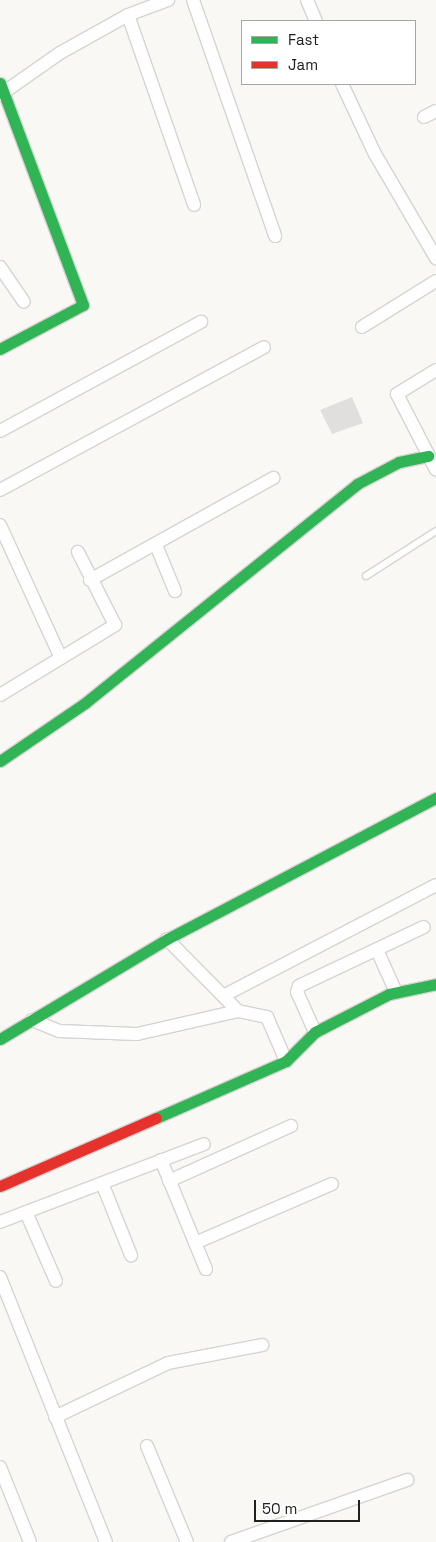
<!DOCTYPE html>
<html>
<head>
<meta charset="utf-8">
<style>
  body { margin:0 }
  #map { position:relative; width:436px; height:1542px; overflow:hidden; background:#faf8f5; font-family:"Space Grotesk",sans-serif }
  div>[style] { position:absolute }
  .building>* { inset:0; background:#e1dfdd }
  .roads { filter:drop-shadow(1px 0 #d6d4d2) drop-shadow(-1px 0 #d6d4d2) drop-shadow(0 1px #d6d4d2) drop-shadow(0 -1px #d6d4d2) }
  .lane>* { height:6px; margin:-3px; padding:0 3px; transform-origin:3px; border-radius:3px; background:#fefefe }
  .street>* { height:12px; margin:-6px; padding:0 6px; transform-origin:6px; border-radius:6px; background:#fefefe }
  .fast>* { height:11px; margin:-5.5px; padding:0 5.5px; transform-origin:5.5px; border-radius:5.5px; background:#30b455 }
  .jam>* { height:11px; margin:-5.5px; padding:0 5.5px; transform-origin:5.5px; border-radius:5.5px; background:#e5322d }
  span { translate:-50% -50%; white-space:nowrap; text-align:center; line-height:1.15; -webkit-text-stroke:4px #fff; paint-order:stroke }
  .legend { position:absolute; left:241px; top:20px; width:175px; height:65px; box-sizing:border-box; background:#fff; border:1px solid #a6a6a5; margin:0; padding:6px 9px; list-style:none; font-size:15px; color:#21201f }
  .legend li { display:flex; align-items:center; gap:10px; height:25px }
  .legend b { width:25px; border:1px solid #a6a6a5 }
  .scale { position:absolute; left:254px; top:1500px; width:106px; height:22px; box-sizing:border-box; border:2px solid #21201f; border-top:0; padding-left:6px; font-size:15px; line-height:18px; white-space:nowrap; color:#21201f; -webkit-text-stroke:4px #fff; paint-order:stroke }
</style>
</head>
<body>
<div id="map">
  <div class="building">
    <i style="clip-path:polygon(352px 397px,363px 423px,332px 434px,320px 410px)"></i>
  </div>
  <div class="roads">
    <div class="lane">
      <i style="left:366px;top:576px;width:83px;rotate:-32.7deg"></i>
    </div>
    <div class="street">
      <i style="left:193px;top:0;width:250px;rotate:70.8deg"></i>
      <i style="left:307px;top:0;width:23px;rotate:67deg"></i>
      <i style="left:128px;top:15px;width:201px;rotate:70.8deg"></i>
      <i style="left:342px;top:84px;width:77px;rotate:64.8deg"></i>
      <i style="left:375px;top:154px;width:121px;rotate:59.6deg"></i>
      <i style="left:0;top:95px;width:73px;rotate:-35deg"></i>
      <i style="left:60px;top:53px;width:78px;rotate:-29.2deg"></i>
      <i style="left:128px;top:15px;width:43px;rotate:-20.6deg"></i>
      <i style="left:424px;top:117px;width:13px;rotate:-27deg"></i>
      <i style="left:0;top:267px;width:42px;rotate:55.6deg"></i>
      <i style="left:362px;top:327px;width:87px;rotate:-31.9deg"></i>
      <i style="left:436px;top:370px;width:46px;rotate:148.4deg"></i>
      <i style="left:397px;top:394px;width:85px;rotate:62.8deg"></i>
      <i style="left:0;top:431px;width:229px;rotate:-28.5deg"></i>
      <i style="left:0;top:490px;width:300px;rotate:-28.4deg"></i>
      <i style="left:0;top:525px;width:146px;rotate:65.4deg"></i>
      <i style="left:156px;top:545px;width:50px;rotate:67.6deg"></i>
      <i style="left:90px;top:580px;width:210px;rotate:-29.1deg"></i>
      <i style="left:0;top:695px;width:135px;rotate:-31.3deg"></i>
      <i style="left:115px;top:625px;width:82px;rotate:-116.9deg"></i>
      <i style="left:167px;top:939px;width:101px;rotate:45.4deg"></i>
      <i style="left:238px;top:1011px;width:30px;rotate:12deg"></i>
      <i style="left:267px;top:1017px;width:48px;rotate:66.6deg"></i>
      <i style="left:377px;top:950px;width:46px;rotate:65.7deg"></i>
      <i style="left:223px;top:996px;width:240px;rotate:-27.5deg"></i>
      <i style="left:32px;top:1020px;width:29px;rotate:22deg"></i>
      <i style="left:59px;top:1031px;width:78px;rotate:2.2deg"></i>
      <i style="left:137px;top:1034px;width:104px;rotate:-12.8deg"></i>
      <i style="left:315px;top:1032px;width:44px;rotate:-114.2deg"></i>
      <i style="left:297px;top:992px;width:6px;rotate:-72deg"></i>
      <i style="left:299px;top:986px;width:138px;rotate:-25.3deg"></i>
      <i style="left:161px;top:1160px;width:118px;rotate:67.6deg"></i>
      <i style="left:169px;top:1181px;width:134px;rotate:-24.3deg"></i>
      <i style="left:102px;top:1183px;width:78px;rotate:68.1deg"></i>
      <i style="left:26px;top:1212px;width:75px;rotate:66.5deg"></i>
      <i style="left:0;top:1222px;width:218px;rotate:-20.9deg"></i>
      <i style="left:195px;top:1243px;width:149px;rotate:-23.3deg"></i>
      <i style="left:0;top:1277px;width:285px;rotate:68.2deg"></i>
      <i style="left:55px;top:1417px;width:125px;rotate:-25.5deg"></i>
      <i style="left:168px;top:1363px;width:96px;rotate:-10.8deg"></i>
      <i style="left:147px;top:1446px;width:104px;rotate:67.4deg"></i>
      <i style="left:0;top:1467px;width:81px;rotate:68.2deg"></i>
      <i style="left:231px;top:1542px;width:187px;rotate:-19.4deg"></i>
    </div>
    <div class="fast">
      <i style="left:0;top:83px;width:237px;rotate:69.5deg"></i>
      <i style="left:83px;top:305px;width:94px;rotate:152.1deg"></i>
      <i style="left:0;top:761px;width:103px;rotate:-34.3deg"></i>
      <i style="left:85px;top:703px;width:349px;rotate:-38.8deg"></i>
      <i style="left:357px;top:484px;width:47px;rotate:-27.6deg"></i>
      <i style="left:399px;top:462px;width:30px;rotate:-12deg"></i>
      <i style="left:0;top:1039px;width:195px;rotate:-30.9deg"></i>
      <i style="left:167px;top:939px;width:304px;rotate:-27.7deg"></i>
      <i style="left:156px;top:1118px;width:142px;rotate:-23.7deg"></i>
      <i style="left:286px;top:1061px;width:41px;rotate:-45deg"></i>
      <i style="left:315px;top:1032px;width:83px;rotate:-27.2deg"></i>
      <i style="left:389px;top:994px;width:48px;rotate:-12deg"></i>
    </div>
    <div class="jam">
      <i style="left:0;top:1186px;width:170px;rotate:-23.6deg"></i>
    </div>
  </div>
  <ul class="legend">
  <li><b style="height:6px;background:#30b455"></b>Fast</li>
  <li><b style="height:6px;background:#e5322d"></b>Jam</li>
  </ul>
  <div class="scale">50 m</div>
</div>
</body>
</html>
